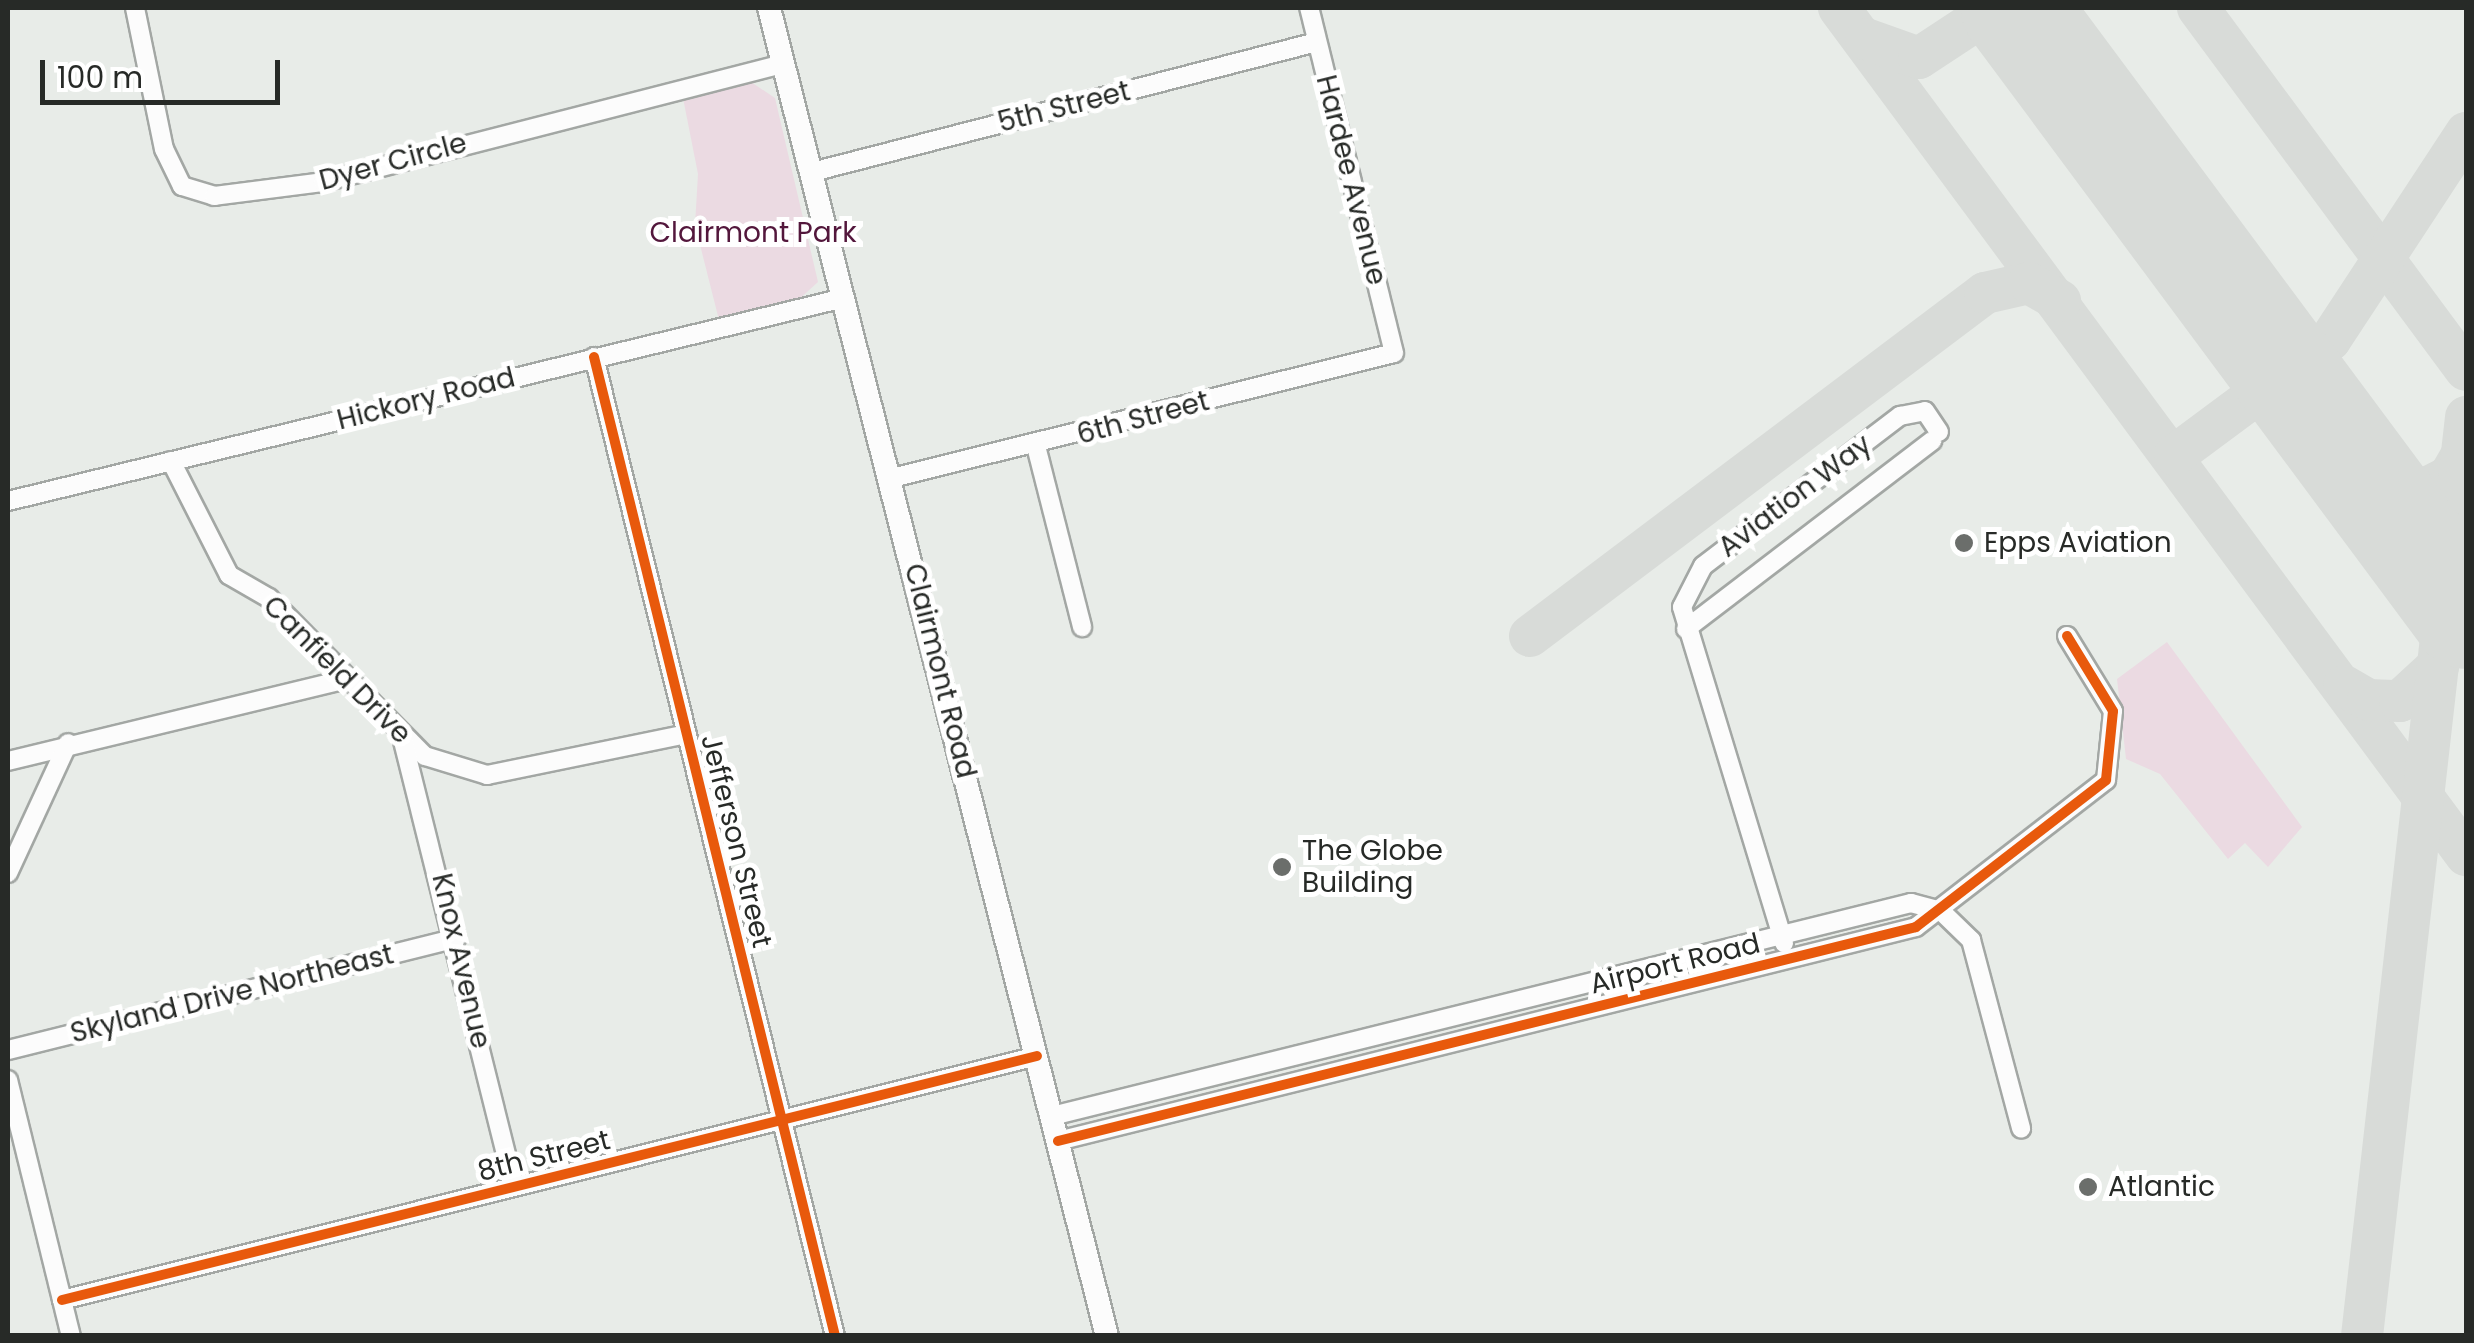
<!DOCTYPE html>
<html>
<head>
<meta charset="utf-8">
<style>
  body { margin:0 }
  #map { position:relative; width:2474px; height:1343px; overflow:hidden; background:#e8ece8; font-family:Poppins,sans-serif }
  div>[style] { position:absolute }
  .green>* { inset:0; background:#ebdae2 }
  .taxiway>* { height:42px; margin:-21px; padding:0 21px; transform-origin:21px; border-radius:21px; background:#d8dbd8 }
  .runway>* { height:108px; margin:-54px; padding:0 54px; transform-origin:54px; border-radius:54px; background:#d8dbd8 }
  .roads { filter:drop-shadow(2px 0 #a3a7a4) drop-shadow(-2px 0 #a3a7a4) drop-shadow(0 2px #a3a7a4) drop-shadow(0 -2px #a3a7a4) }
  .minor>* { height:18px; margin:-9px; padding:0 9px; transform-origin:9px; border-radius:9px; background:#fcfcfc }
  .major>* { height:22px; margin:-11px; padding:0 11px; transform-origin:11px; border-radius:11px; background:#fcfcfc }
  .cycleway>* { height:10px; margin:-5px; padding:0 5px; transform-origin:5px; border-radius:5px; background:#e8590c }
  .dots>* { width:28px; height:28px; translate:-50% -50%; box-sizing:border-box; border:5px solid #fff; border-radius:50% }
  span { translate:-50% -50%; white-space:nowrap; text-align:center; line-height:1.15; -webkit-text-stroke:10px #fff; paint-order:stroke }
  .street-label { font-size:28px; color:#272a27 }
  .park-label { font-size:28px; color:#53173c }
  .poi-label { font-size:28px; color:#272a27 }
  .left { translate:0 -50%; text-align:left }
  .frame { position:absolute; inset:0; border:10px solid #272a27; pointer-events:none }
  .scale { position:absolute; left:40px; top:60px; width:240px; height:45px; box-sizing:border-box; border:5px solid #272a27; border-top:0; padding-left:12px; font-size:30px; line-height:35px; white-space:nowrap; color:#272a27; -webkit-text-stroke:8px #fff; paint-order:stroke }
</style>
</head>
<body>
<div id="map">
  <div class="green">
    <i style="clip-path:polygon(751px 82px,775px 98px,818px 282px,796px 302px,719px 320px,695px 225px,698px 174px,683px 98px)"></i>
    <i style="clip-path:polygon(2167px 642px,2302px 827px,2268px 867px,2245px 843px,2228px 859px,2160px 774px,2126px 759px,2117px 679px)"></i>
  </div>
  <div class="taxiway">
    <i style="left:1839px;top:8px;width:1054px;rotate:53.49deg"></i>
    <i style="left:2198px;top:8px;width:450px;rotate:53.5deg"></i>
    <i style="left:1866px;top:39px;width:56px;rotate:19.7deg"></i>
    <i style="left:1919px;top:58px;width:91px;rotate:-33.3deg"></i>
    <i style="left:2175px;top:455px;width:193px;rotate:-36.6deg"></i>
    <i style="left:2330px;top:340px;width:248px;rotate:-56.7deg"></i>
    <i style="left:2355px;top:458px;width:37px;rotate:49deg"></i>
    <i style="left:2379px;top:486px;width:37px;rotate:13deg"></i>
    <i style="left:2415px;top:494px;width:38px;rotate:-27deg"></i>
    <i style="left:2449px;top:477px;width:34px;rotate:-60deg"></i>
    <i style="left:1530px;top:636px;width:570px;rotate:-37.01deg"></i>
    <i style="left:1985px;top:293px;width:45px;rotate:-12.8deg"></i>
    <i style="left:2029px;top:283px;width:36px;rotate:30deg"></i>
    <i style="left:2344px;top:686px;width:28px;rotate:30deg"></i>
    <i style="left:2368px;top:700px;width:32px;rotate:2deg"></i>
    <i style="left:2400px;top:701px;width:52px;rotate:-42.6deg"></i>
    <i style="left:2362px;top:1336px;width:925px;rotate:-83.54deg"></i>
  </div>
  <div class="runway">
    <i style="left:2015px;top:8px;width:756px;rotate:53.39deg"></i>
  </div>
  <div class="roads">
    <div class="minor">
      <i style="left:135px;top:8px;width:144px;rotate:78.4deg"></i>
      <i style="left:164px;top:149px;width:41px;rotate:64.1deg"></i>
      <i style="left:182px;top:186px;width:34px;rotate:17deg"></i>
      <i style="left:214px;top:196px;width:110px;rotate:-7.3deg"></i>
      <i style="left:323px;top:182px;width:475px;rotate:-14.4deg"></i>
      <i style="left:812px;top:172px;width:521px;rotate:-14.44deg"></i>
      <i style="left:594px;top:357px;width:1008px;rotate:76.17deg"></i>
      <i style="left:1036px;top:446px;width:187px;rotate:75.7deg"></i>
      <i style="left:171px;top:461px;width:128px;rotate:63deg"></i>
      <i style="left:229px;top:575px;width:46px;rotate:29.9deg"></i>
      <i style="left:269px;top:598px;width:222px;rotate:45.4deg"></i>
      <i style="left:425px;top:756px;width:65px;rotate:17deg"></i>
      <i style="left:487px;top:775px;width:204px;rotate:-11.6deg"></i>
      <i style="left:892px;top:478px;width:517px;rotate:-13.98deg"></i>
      <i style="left:1394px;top:353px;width:355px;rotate:-103.8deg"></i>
      <i style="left:8px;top:501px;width:860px;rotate:-13.65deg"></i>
      <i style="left:1686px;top:629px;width:310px;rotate:-37.4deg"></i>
      <i style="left:402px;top:737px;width:463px;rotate:76deg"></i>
      <i style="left:8px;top:761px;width:344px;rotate:-13.6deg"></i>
      <i style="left:8px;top:873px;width:143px;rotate:-65.2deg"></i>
      <i style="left:1784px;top:943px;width:351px;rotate:-106.9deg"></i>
      <i style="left:1682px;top:607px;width:46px;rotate:-62.9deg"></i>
      <i style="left:1703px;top:566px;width:248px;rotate:-37.3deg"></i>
      <i style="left:1900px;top:416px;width:25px;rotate:-11deg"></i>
      <i style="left:1925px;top:411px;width:25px;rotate:56deg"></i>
      <i style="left:8px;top:1050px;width:462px;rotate:-14deg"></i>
      <i style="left:8px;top:1080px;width:264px;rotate:76.2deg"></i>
      <i style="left:1052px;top:1116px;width:885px;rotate:-13.93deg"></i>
      <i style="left:1911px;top:903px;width:31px;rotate:15deg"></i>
      <i style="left:1941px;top:911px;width:42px;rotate:44deg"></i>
      <i style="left:1971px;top:940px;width:195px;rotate:75.1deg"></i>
      <i style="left:1058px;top:1141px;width:884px;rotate:-14deg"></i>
      <i style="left:1916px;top:927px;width:240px;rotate:-37.7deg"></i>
      <i style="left:2106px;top:780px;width:69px;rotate:-84.2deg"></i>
      <i style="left:2113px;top:711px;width:88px;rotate:-121.5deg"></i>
      <i style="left:62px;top:1300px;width:1005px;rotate:-14.05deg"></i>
    </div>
    <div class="major">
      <i style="left:769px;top:8px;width:1370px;rotate:75.72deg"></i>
    </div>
  </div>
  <div class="cycleway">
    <i style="left:594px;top:357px;width:1008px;rotate:76.17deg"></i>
    <i style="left:1058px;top:1141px;width:884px;rotate:-14deg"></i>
    <i style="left:1916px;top:927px;width:240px;rotate:-37.7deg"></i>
    <i style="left:2106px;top:780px;width:69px;rotate:-84.2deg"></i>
    <i style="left:2113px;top:711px;width:88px;rotate:-121.5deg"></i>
    <i style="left:62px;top:1300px;width:1005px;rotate:-14.05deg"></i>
  </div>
  <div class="dots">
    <i style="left:1964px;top:543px;background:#6b6e6b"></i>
    <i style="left:1282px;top:867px;background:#6b6e6b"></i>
    <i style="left:2088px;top:1187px;background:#6b6e6b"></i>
  </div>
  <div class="street-label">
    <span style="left:1064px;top:107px;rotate:-14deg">5th Street</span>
    <span style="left:393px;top:162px;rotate:-15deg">Dyer Circle</span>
    <span style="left:1351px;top:180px;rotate:76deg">Hardee Avenue</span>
    <span style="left:426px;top:399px;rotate:-14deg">Hickory Road</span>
    <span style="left:1143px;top:418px;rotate:-15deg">6th Street</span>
    <span style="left:1795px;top:496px;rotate:-37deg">Aviation Way</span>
    <span style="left:337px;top:670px;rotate:45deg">Canfield Drive</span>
    <span style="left:940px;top:671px;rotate:76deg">Clairmont Road</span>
    <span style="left:736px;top:841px;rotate:76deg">Jefferson Street</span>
    <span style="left:461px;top:961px;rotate:77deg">Knox Avenue</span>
    <span style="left:1675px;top:964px;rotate:-14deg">Airport Road</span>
    <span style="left:232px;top:994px;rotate:-14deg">Skyland Drive Northeast</span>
    <span style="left:544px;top:1156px;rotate:-14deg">8th Street</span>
  </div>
  <div class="park-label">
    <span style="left:753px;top:233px">Clairmont Park</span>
  </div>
  <div class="poi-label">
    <span class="left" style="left:1984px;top:543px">Epps Aviation</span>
    <span class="left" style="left:1302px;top:867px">The Globe<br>Building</span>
    <span class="left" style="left:2108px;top:1187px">Atlantic</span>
  </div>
  <div class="frame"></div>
  <div class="scale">100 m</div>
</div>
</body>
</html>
